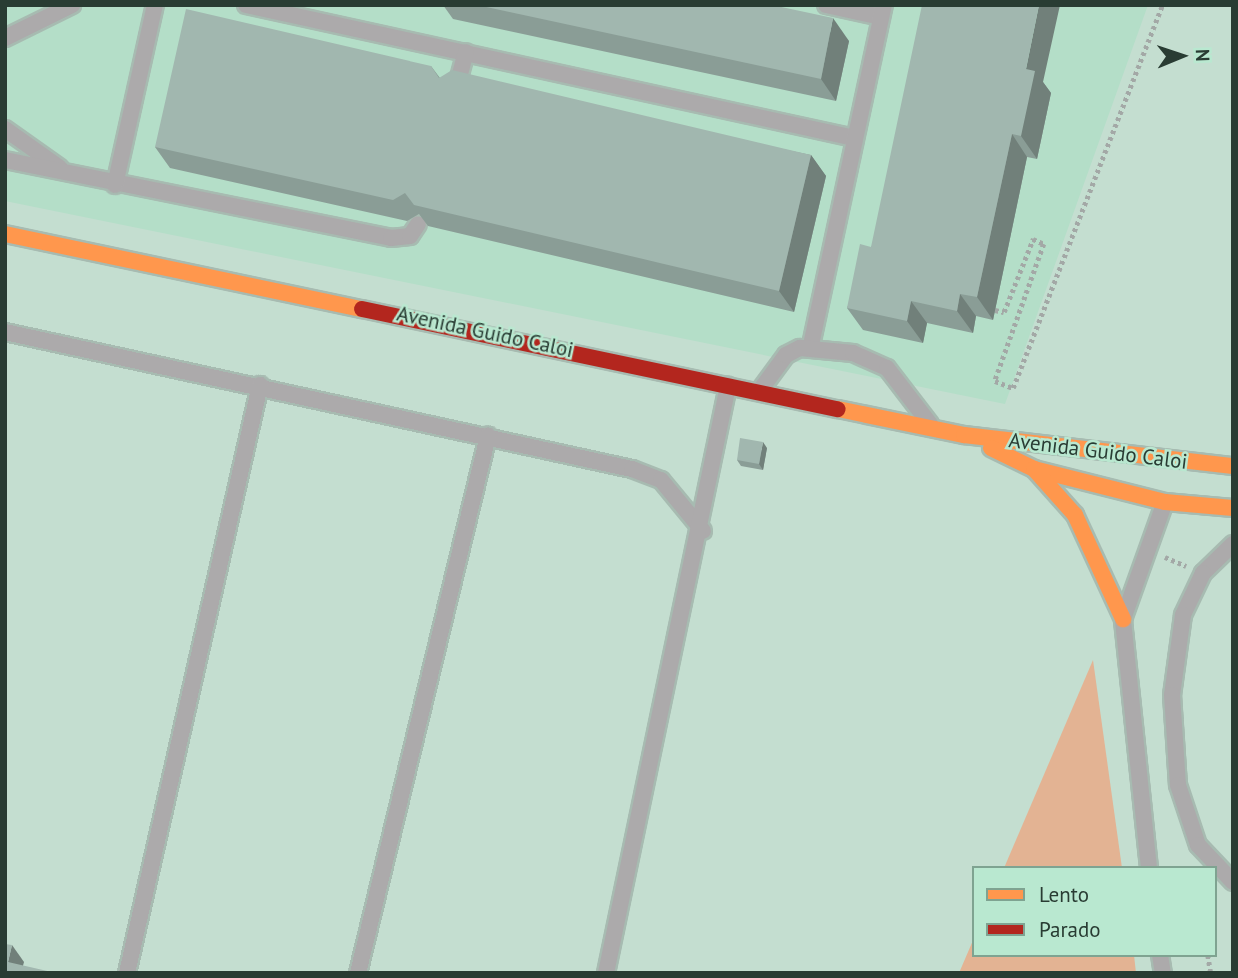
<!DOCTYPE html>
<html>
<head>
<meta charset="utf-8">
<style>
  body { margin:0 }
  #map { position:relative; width:1238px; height:978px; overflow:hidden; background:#c4ded0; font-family:"PT Sans",sans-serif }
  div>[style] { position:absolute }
  .built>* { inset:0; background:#b4dec8 }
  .green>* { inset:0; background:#e3b393 }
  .path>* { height:4.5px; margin-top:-2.25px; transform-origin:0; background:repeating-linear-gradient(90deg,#a3a8a6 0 3.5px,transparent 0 7px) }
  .roads { filter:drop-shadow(2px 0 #a7bbb1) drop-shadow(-2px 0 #a7bbb1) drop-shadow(0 2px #a7bbb1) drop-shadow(0 -2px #a7bbb1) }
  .lane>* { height:16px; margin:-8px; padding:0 8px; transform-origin:8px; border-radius:8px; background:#acaaab }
  .slow>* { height:16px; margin:-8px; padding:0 8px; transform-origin:8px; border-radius:8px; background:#ff974d }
  .jam>* { height:16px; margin:-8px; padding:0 8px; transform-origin:8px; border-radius:8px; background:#b3261e }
  .wall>* { inset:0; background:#8a9d96 }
  .shaded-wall>* { inset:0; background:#71807a }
  .building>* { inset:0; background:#a1b7af }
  span { translate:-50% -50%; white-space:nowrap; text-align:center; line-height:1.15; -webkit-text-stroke:5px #b9e8d0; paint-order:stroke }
  .street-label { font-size:21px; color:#293c33 }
  .frame { position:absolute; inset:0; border:7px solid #293c33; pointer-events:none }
  .legend { position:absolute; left:972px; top:866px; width:245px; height:91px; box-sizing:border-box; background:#b9e8d0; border:2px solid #7fa391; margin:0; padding:9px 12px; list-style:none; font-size:21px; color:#293c33 }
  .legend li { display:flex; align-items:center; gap:14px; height:35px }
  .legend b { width:35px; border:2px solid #7fa391 }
  .north { position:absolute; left:1147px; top:21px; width:70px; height:70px; -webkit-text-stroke:5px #b9e8d0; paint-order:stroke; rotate:88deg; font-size:19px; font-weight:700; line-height:28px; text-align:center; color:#293c33 }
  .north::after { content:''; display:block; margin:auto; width:24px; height:32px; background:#293c33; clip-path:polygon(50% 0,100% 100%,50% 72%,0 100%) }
</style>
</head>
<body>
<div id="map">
  <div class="built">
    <i style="clip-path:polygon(5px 5px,1148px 5px,1005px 404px,5px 201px)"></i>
  </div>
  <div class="green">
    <i style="clip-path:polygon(1093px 660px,1122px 868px,1004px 868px)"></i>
    <i style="clip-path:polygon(974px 938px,974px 955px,1134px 955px,1136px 973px,959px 973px)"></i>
  </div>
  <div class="path">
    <i style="left:995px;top:310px;width:9px;rotate:13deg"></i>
    <i style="left:1004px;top:312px;width:79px;rotate:-68.3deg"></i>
    <i style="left:1033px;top:239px;width:12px;rotate:24deg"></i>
    <i style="left:1044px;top:244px;width:145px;rotate:109.7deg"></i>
    <i style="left:995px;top:381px;width:19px;rotate:21deg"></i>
    <i style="left:1013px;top:388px;width:411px;rotate:-68.7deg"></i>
    <i style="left:1165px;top:557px;width:23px;rotate:23deg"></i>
    <i style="left:1208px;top:955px;width:18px;rotate:81deg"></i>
  </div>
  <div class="roads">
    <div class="lane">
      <i style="left:246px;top:5px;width:622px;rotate:12.34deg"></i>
      <i style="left:826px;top:5px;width:56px;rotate:12.3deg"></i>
      <i style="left:5px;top:38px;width:75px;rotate:-26.2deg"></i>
      <i style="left:456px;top:89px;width:38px;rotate:-75deg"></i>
      <i style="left:5px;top:129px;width:67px;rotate:35.3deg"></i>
      <i style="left:5px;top:160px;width:394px;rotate:11.4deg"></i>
      <i style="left:391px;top:238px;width:19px;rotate:-6deg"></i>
      <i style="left:410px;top:236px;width:14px;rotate:-56deg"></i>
      <i style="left:115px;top:185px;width:184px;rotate:-77.5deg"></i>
      <i style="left:5px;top:332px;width:642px;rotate:12.33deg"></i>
      <i style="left:632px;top:469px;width:31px;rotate:21deg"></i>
      <i style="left:661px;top:480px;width:66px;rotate:50.5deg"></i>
      <i style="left:811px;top:345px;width:348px;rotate:-77.9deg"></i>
      <i style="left:761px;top:389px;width:42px;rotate:-53.7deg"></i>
      <i style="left:786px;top:355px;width:16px;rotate:-27deg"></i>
      <i style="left:800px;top:348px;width:53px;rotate:5.4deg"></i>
      <i style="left:853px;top:353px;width:37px;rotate:24deg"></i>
      <i style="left:887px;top:368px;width:71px;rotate:52.5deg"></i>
      <i style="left:1233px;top:544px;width:42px;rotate:136deg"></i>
      <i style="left:1203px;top:573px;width:47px;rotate:115.5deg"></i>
      <i style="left:1183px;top:615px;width:81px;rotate:97.8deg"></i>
      <i style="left:1172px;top:695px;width:90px;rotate:86.2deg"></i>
      <i style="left:1178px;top:785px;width:63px;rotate:71.6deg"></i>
      <i style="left:1198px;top:845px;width:51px;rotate:46.6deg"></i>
      <i style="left:1149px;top:868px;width:250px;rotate:-96deg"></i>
      <i style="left:1123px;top:619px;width:124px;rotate:-70.3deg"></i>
      <i style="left:1160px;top:955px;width:18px;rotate:81deg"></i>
      <i style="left:127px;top:973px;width:603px;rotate:-77.25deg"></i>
      <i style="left:358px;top:973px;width:553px;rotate:-76.39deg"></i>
      <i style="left:606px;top:973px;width:600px;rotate:-78.26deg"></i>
    </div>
    <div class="slow">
      <i style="left:5px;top:234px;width:365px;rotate:11.9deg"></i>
      <i style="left:838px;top:409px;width:129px;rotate:11.7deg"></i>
      <i style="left:964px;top:435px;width:271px;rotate:6.6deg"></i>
      <i style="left:991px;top:448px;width:48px;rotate:26deg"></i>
      <i style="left:1034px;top:469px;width:135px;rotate:14.1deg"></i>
      <i style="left:1165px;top:502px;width:68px;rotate:5deg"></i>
      <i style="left:1034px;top:469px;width:62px;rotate:48.3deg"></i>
      <i style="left:1075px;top:515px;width:115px;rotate:65.2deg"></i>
    </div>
    <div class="jam">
      <i style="left:362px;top:309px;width:486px;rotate:11.9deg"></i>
    </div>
  </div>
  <div class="wall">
    <i style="clip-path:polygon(443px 5px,772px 5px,849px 41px,836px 101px,453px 19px)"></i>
    <i style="clip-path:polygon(431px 66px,440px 78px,811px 155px,826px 176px,794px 312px,428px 226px,419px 214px,407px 221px,170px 168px,155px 147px)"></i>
    <i style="clip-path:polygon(1043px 82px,1051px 93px,1037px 159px,1027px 157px,993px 320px,976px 316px,973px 333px,927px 323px,923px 343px,863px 330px,847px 308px,871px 247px)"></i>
    <i style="clip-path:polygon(767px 448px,763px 470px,741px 466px,737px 460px)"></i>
  </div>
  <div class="shaded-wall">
    <i style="clip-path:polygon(1039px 5px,1060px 5px,1043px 82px,1051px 93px,1037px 159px,1021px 136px,1026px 69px)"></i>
    <i style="clip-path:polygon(833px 18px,849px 41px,836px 101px,821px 79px)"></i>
    <i style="clip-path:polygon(1012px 134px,1027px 157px,993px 320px,977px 297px)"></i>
    <i style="clip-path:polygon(811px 155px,826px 176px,794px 312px,779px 291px)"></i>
    <i style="clip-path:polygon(960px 294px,976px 316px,973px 333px,957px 311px)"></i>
    <i style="clip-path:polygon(911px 301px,927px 323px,923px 343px,907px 321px)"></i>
    <i style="clip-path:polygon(763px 442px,767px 448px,763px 470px,759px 464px)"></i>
    <i style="clip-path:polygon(12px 945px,24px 962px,21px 973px,8px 962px)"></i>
  </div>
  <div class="building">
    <i style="clip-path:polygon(477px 5px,772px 5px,833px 18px,821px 79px)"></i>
    <i style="clip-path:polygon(922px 5px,1039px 5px,1026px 69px,1035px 71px,1021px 136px,1012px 134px,977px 297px,960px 294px,957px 311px,911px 301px,907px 321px,847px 308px,860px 244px,871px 247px)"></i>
    <i style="clip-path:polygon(186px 9px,431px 66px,439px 78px,452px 70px,811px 155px,779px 291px,414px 205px,405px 193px,393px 200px,155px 147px)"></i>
    <i style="clip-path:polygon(740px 438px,763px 442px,759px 464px,737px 460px)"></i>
    <i style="clip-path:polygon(5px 944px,12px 945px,8px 962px,56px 973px,5px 973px)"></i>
  </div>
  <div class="street-label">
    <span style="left:485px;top:332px;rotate:12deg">Avenida Guido Caloi</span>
    <span style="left:1098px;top:451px;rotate:7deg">Avenida Guido Caloi</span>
  </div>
  <div class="frame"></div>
  <ul class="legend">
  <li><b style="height:9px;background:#ff974d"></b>Lento</li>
  <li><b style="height:9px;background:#b3261e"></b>Parado</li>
  </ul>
  <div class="north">N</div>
</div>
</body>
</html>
